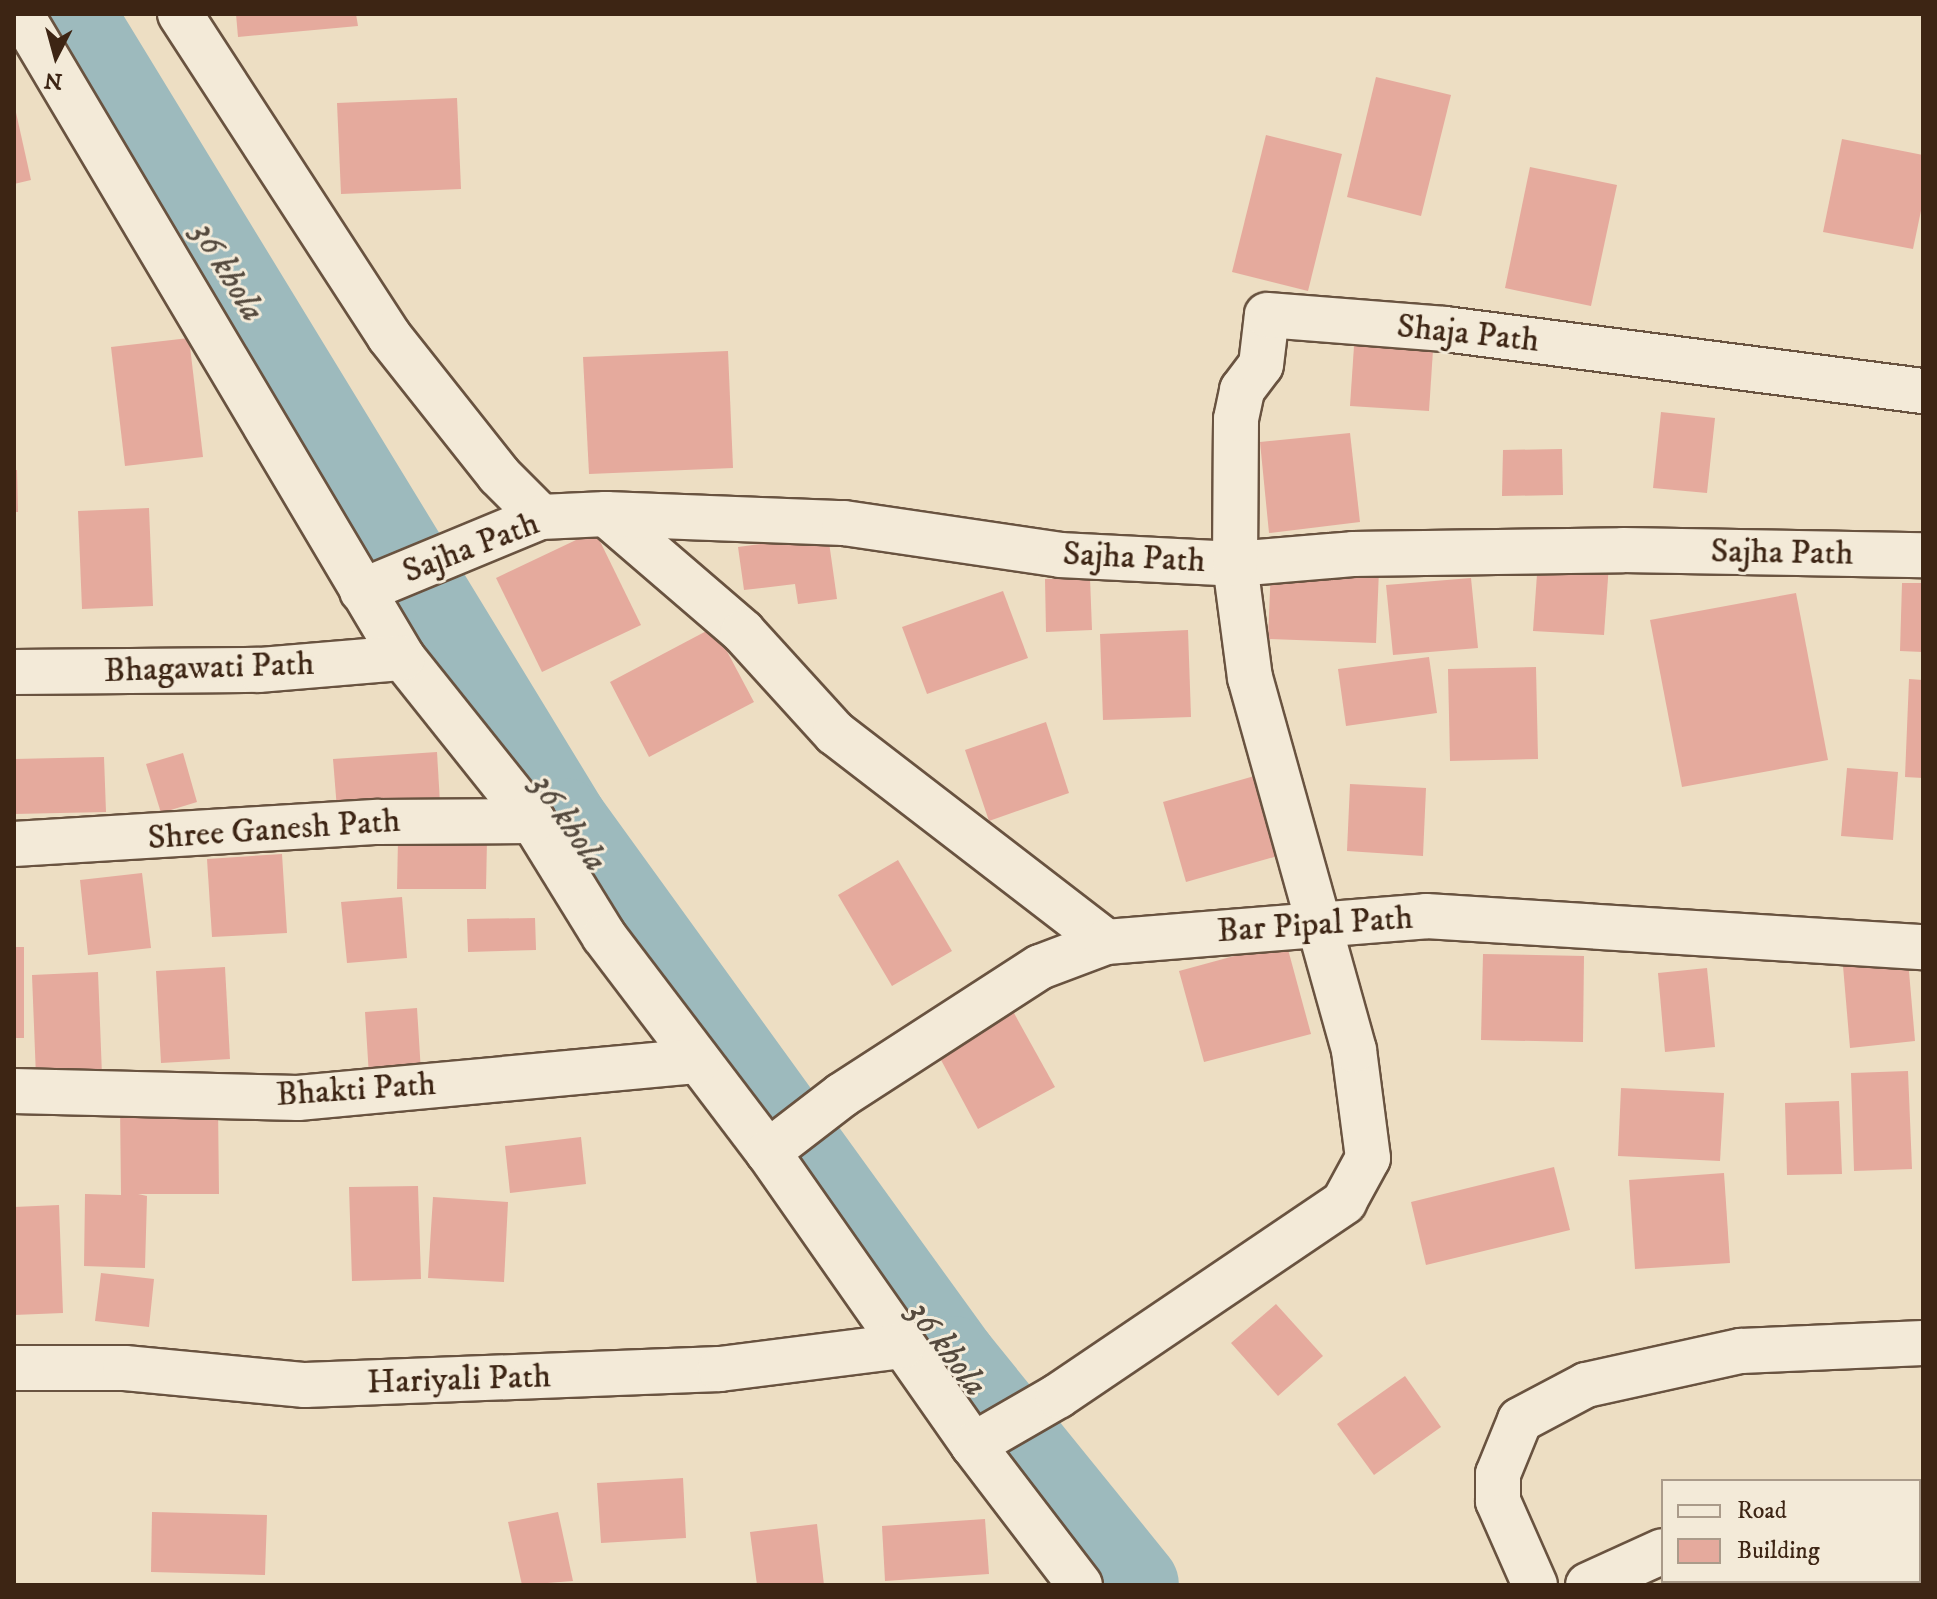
<!DOCTYPE html>
<html>
<head>
<meta charset="utf-8">
<style>
  body { margin:0 }
  #map { position:relative; width:1937px; height:1599px; overflow:hidden; background:#eddec3; font-family:"IM FELL DW Pica",serif }
  div>[style] { position:absolute }
  .river>* { height:88px; margin:-44px; padding:0 44px; transform-origin:44px; border-radius:44px; background:#9dbabd }
  .building>* { inset:0; background:#e5aa9d }
  .roads { filter:drop-shadow(2px 0 #695340) drop-shadow(-2px 0 #695340) drop-shadow(0 2px #695340) drop-shadow(0 -2px #695340) }
  .street>* { height:44px; margin:-22px; padding:0 22px; transform-origin:22px; border-radius:22px; background:#f3ead8 }
  span { translate:-50% -50%; white-space:nowrap; text-align:center; line-height:1.15; -webkit-text-stroke:6px #f3ead8; paint-order:stroke }
  .street-label { font-size:34px; color:#3d2514 }
  .water-label { font-size:36px; color:#554a3e; font-style:italic }
  .frame { position:absolute; inset:0; border:16px solid #3d2514; pointer-events:none }
  .legend { position:absolute; left:1661px; top:1479px; width:260px; height:104px; box-sizing:border-box; background:#f3ead8; border:2px solid #aa9b8a; margin:0; padding:10px 14px; list-style:none; font-size:24px; color:#3d2514 }
  .legend li { display:flex; align-items:center; gap:16px; height:40px }
  .legend b { width:40px; border:2px solid #aa9b8a }
  .north { position:absolute; left:16px; top:16px; width:80px; height:80px; -webkit-text-stroke:6px #f3ead8; paint-order:stroke; rotate:186deg; font-size:22px; font-weight:700; line-height:32px; text-align:center; color:#3d2514 }
  .north::after { content:''; display:block; margin:auto; width:28px; height:36px; background:#3d2514; clip-path:polygon(50% 0,100% 100%,50% 72%,0 100%) }
</style>
</head>
<body>
<div id="map">
  <div class="river">
    <i style="left:71px;top:14px;width:947px;rotate:58.61deg"></i>
    <i style="left:564px;top:822px;width:664px;rotate:54.13deg"></i>
    <i style="left:953px;top:1360px;width:289px;rotate:51deg"></i>
  </div>
  <div class="building">
    <i style="clip-path:polygon(236px 14px,356px 14px,358px 26px,238px 37px)"></i>
    <i style="clip-path:polygon(1376px 77px,1451px 95px,1421px 216px,1347px 197px)"></i>
    <i style="clip-path:polygon(457px 98px,461px 189px,341px 194px,337px 103px)"></i>
    <i style="clip-path:polygon(15px 108px,31px 180px,14px 184px,14px 109px)"></i>
    <i style="clip-path:polygon(1266px 135px,1342px 154px,1308px 291px,1232px 272px)"></i>
    <i style="clip-path:polygon(1842px 139px,1923px 155px,1923px 201px,1913px 249px,1823px 232px)"></i>
    <i style="clip-path:polygon(1530px 167px,1617px 185px,1591px 306px,1505px 288px)"></i>
    <i style="clip-path:polygon(189px 338px,203px 457px,125px 466px,111px 347px)"></i>
    <i style="clip-path:polygon(1354px 346px,1433px 350px,1429px 411px,1350px 406px)"></i>
    <i style="clip-path:polygon(728px 351px,733px 468px,589px 474px,583px 357px)"></i>
    <i style="clip-path:polygon(1661px 412px,1715px 418px,1707px 493px,1653px 488px)"></i>
    <i style="clip-path:polygon(1350px 433px,1360px 522px,1269px 533px,1260px 442px)"></i>
    <i style="clip-path:polygon(1562px 449px,1563px 495px,1502px 496px,1503px 450px)"></i>
    <i style="clip-path:polygon(14px 470px,17px 470px,18px 512px,14px 512px)"></i>
    <i style="clip-path:polygon(149px 508px,153px 606px,82px 609px,78px 511px)"></i>
    <i style="clip-path:polygon(595px 531px,641px 625px,542px 672px,496px 578px)"></i>
    <i style="clip-path:polygon(828px 535px,837px 599px,798px 604px,795px 584px,744px 590px,738px 547px)"></i>
    <i style="clip-path:polygon(1538px 560px,1609px 564px,1604px 635px,1533px 631px)"></i>
    <i style="clip-path:polygon(1271px 567px,1379px 570px,1376px 643px,1268px 639px)"></i>
    <i style="clip-path:polygon(1090px 578px,1092px 630px,1046px 632px,1045px 579px)"></i>
    <i style="clip-path:polygon(1471px 578px,1478px 648px,1393px 655px,1386px 585px)"></i>
    <i style="clip-path:polygon(1902px 583px,1923px 583px,1923px 652px,1900px 651px)"></i>
    <i style="clip-path:polygon(1003px 591px,1028px 658px,927px 694px,902px 627px)"></i>
    <i style="clip-path:polygon(1796px 593px,1828px 760px,1682px 787px,1650px 620px)"></i>
    <i style="clip-path:polygon(714px 627px,754px 702px,649px 757px,610px 682px)"></i>
    <i style="clip-path:polygon(1188px 630px,1191px 717px,1103px 720px,1100px 634px)"></i>
    <i style="clip-path:polygon(1429px 657px,1437px 713px,1346px 726px,1338px 669px)"></i>
    <i style="clip-path:polygon(1536px 667px,1538px 759px,1450px 761px,1448px 669px)"></i>
    <i style="clip-path:polygon(1909px 679px,1923px 680px,1923px 778px,1905px 777px)"></i>
    <i style="clip-path:polygon(1046px 722px,1069px 793px,989px 821px,965px 750px)"></i>
    <i style="clip-path:polygon(437px 752px,440px 803px,337px 809px,333px 759px)"></i>
    <i style="clip-path:polygon(183px 753px,197px 802px,161px 813px,146px 764px)"></i>
    <i style="clip-path:polygon(104px 757px,106px 812px,14px 814px,14px 759px)"></i>
    <i style="clip-path:polygon(1847px 768px,1898px 772px,1893px 840px,1841px 836px)"></i>
    <i style="clip-path:polygon(1258px 775px,1281px 855px,1186px 882px,1163px 802px)"></i>
    <i style="clip-path:polygon(1350px 784px,1426px 788px,1423px 856px,1347px 851px)"></i>
    <i style="clip-path:polygon(398px 840px,487px 840px,486px 889px,397px 889px)"></i>
    <i style="clip-path:polygon(282px 854px,287px 933px,212px 937px,207px 859px)"></i>
    <i style="clip-path:polygon(898px 860px,952px 951px,892px 986px,838px 895px)"></i>
    <i style="clip-path:polygon(142px 873px,151px 948px,88px 955px,80px 880px)"></i>
    <i style="clip-path:polygon(402px 897px,407px 958px,347px 963px,341px 902px)"></i>
    <i style="clip-path:polygon(535px 918px,536px 950px,468px 952px,467px 919px)"></i>
    <i style="clip-path:polygon(1286px 942px,1311px 1034px,1204px 1062px,1179px 971px)"></i>
    <i style="clip-path:polygon(14px 947px,24px 947px,24px 1038px,14px 1038px)"></i>
    <i style="clip-path:polygon(1483px 954px,1584px 956px,1583px 1042px,1481px 1040px)"></i>
    <i style="clip-path:polygon(1908px 960px,1915px 1041px,1850px 1048px,1843px 966px)"></i>
    <i style="clip-path:polygon(225px 967px,230px 1059px,161px 1063px,156px 971px)"></i>
    <i style="clip-path:polygon(1707px 968px,1715px 1047px,1665px 1052px,1658px 973px)"></i>
    <i style="clip-path:polygon(98px 972px,102px 1075px,36px 1077px,32px 975px)"></i>
    <i style="clip-path:polygon(1009px 1004px,1055px 1087px,978px 1129px,933px 1045px)"></i>
    <i style="clip-path:polygon(417px 1008px,421px 1072px,369px 1076px,365px 1012px)"></i>
    <i style="clip-path:polygon(1908px 1071px,1912px 1169px,1854px 1171px,1851px 1073px)"></i>
    <i style="clip-path:polygon(1621px 1088px,1724px 1093px,1720px 1161px,1618px 1156px)"></i>
    <i style="clip-path:polygon(1839px 1101px,1842px 1174px,1787px 1175px,1785px 1103px)"></i>
    <i style="clip-path:polygon(120px 1105px,218px 1105px,219px 1194px,138px 1194px,147px 1196px,145px 1268px,84px 1266px,85px 1194px,121px 1195px)"></i>
    <i style="clip-path:polygon(581px 1137px,586px 1184px,510px 1193px,505px 1146px)"></i>
    <i style="clip-path:polygon(1554px 1167px,1570px 1230px,1426px 1265px,1411px 1202px)"></i>
    <i style="clip-path:polygon(1724px 1173px,1730px 1263px,1635px 1269px,1629px 1180px)"></i>
    <i style="clip-path:polygon(418px 1186px,421px 1279px,352px 1281px,349px 1187px)"></i>
    <i style="clip-path:polygon(433px 1197px,508px 1202px,504px 1282px,428px 1278px)"></i>
    <i style="clip-path:polygon(59px 1205px,63px 1313px,14px 1315px,14px 1207px)"></i>
    <i style="clip-path:polygon(101px 1273px,154px 1279px,149px 1327px,95px 1321px)"></i>
    <i style="clip-path:polygon(1276px 1304px,1323px 1356px,1278px 1396px,1231px 1343px)"></i>
    <i style="clip-path:polygon(1405px 1376px,1441px 1427px,1374px 1475px,1337px 1424px)"></i>
    <i style="clip-path:polygon(683px 1478px,686px 1538px,601px 1543px,597px 1483px)"></i>
    <i style="clip-path:polygon(152px 1512px,267px 1515px,265px 1575px,151px 1572px)"></i>
    <i style="clip-path:polygon(558px 1512px,573px 1581px,522px 1585px,508px 1522px)"></i>
    <i style="clip-path:polygon(985px 1519px,989px 1574px,885px 1581px,882px 1526px)"></i>
    <i style="clip-path:polygon(817px 1524px,824px 1585px,757px 1585px,750px 1532px)"></i>
  </div>
  <div class="roads">
    <div class="street">
      <i style="left:21px;top:14px;width:749px;rotate:59.32deg"></i>
      <i style="left:403px;top:658px;width:208px;rotate:51.4deg"></i>
      <i style="left:533px;top:821px;width:135px;rotate:58.3deg"></i>
      <i style="left:604px;top:936px;width:271px;rotate:52.8deg"></i>
      <i style="left:768px;top:1152px;width:358px;rotate:55deg"></i>
      <i style="left:973px;top:1445px;width:176px;rotate:52.6deg"></i>
      <i style="left:180px;top:14px;width:384px;rotate:57deg"></i>
      <i style="left:389px;top:336px;width:177px;rotate:51.6deg"></i>
      <i style="left:499px;top:475px;width:59px;rotate:45deg"></i>
      <i style="left:606px;top:514px;width:181px;rotate:40.7deg"></i>
      <i style="left:743px;top:632px;width:137px;rotate:47.7deg"></i>
      <i style="left:835px;top:733px;width:342px;rotate:37.6deg"></i>
      <i style="left:362px;top:591px;width:194px;rotate:-22.5deg"></i>
      <i style="left:541px;top:517px;width:65px;rotate:-2.6deg"></i>
      <i style="left:606px;top:514px;width:238px;rotate:2.2deg"></i>
      <i style="left:844px;top:523px;width:218px;rotate:8.4deg"></i>
      <i style="left:1060px;top:555px;width:175px;rotate:2.9deg"></i>
      <i style="left:1235px;top:564px;width:118px;rotate:-4.8deg"></i>
      <i style="left:1353px;top:554px;width:270px;rotate:-0.8deg"></i>
      <i style="left:1623px;top:550px;width:300px;rotate:1deg"></i>
      <i style="left:14px;top:672px;width:245px;rotate:-0.5deg"></i>
      <i style="left:259px;top:670px;width:144px;rotate:-4.8deg"></i>
      <i style="left:14px;top:844px;width:365px;rotate:-3.5deg"></i>
      <i style="left:378px;top:822px;width:155px;rotate:-0.4deg"></i>
      <i style="left:14px;top:1091px;width:284px;rotate:1.4deg"></i>
      <i style="left:298px;top:1098px;width:402px;rotate:-5.3deg"></i>
      <i style="left:768px;top:1152px;width:93px;rotate:-37.6deg"></i>
      <i style="left:842px;top:1095px;width:236px;rotate:-32.9deg"></i>
      <i style="left:1040px;top:967px;width:71px;rotate:-20.7deg"></i>
      <i style="left:1106px;top:942px;width:321px;rotate:-4.6deg"></i>
      <i style="left:1426px;top:916px;width:498px;rotate:3.6deg"></i>
      <i style="left:14px;top:1368px;width:111px"></i>
      <i style="left:125px;top:1368px;width:181px;rotate:5.4deg"></i>
      <i style="left:305px;top:1385px;width:415px;rotate:-2.2deg"></i>
      <i style="left:720px;top:1369px;width:184px;rotate:-7.2deg"></i>
      <i style="left:973px;top:1445px;width:98px;rotate:-30deg"></i>
      <i style="left:1058px;top:1396px;width:346px;rotate:-34.1deg"></i>
      <i style="left:1344px;top:1202px;width:50px;rotate:-61.4deg"></i>
      <i style="left:1368px;top:1158px;width:109px;rotate:-97.4deg"></i>
      <i style="left:1354px;top:1050px;width:386px;rotate:-105.6deg"></i>
      <i style="left:1250px;top:678px;width:115px;rotate:-97.5deg"></i>
      <i style="left:1235px;top:564px;width:145px;rotate:-89.6deg"></i>
      <i style="left:1236px;top:419px;width:30px;rotate:-78deg"></i>
      <i style="left:1242px;top:390px;width:31px;rotate:-53deg"></i>
      <i style="left:1261px;top:365px;width:50px;rotate:-83.2deg"></i>
      <i style="left:1267px;top:315px;width:179px;rotate:4.5deg"></i>
      <i style="left:1445px;top:329px;width:482px;rotate:7.4deg"></i>
      <i style="left:1919px;top:1522px;width:4px;rotate:14deg"></i>
      <i style="left:1535px;top:1585px;width:92px;rotate:-113.8deg"></i>
      <i style="left:1498px;top:1501px;width:27px;rotate:-90deg"></i>
      <i style="left:1498px;top:1474px;width:58px;rotate:-67.8deg"></i>
      <i style="left:1520px;top:1420px;width:75px;rotate:-27.9deg"></i>
      <i style="left:1586px;top:1385px;width:159px;rotate:-12.4deg"></i>
      <i style="left:1741px;top:1351px;width:182px;rotate:-2.5deg"></i>
      <i style="left:1588px;top:1585px;width:82px;rotate:-24.4deg"></i>
    </div>
  </div>
  <div class="street-label">
    <span style="left:1468px;top:334px;rotate:6deg">Shaja Path</span>
    <span style="left:471px;top:548px;rotate:-21deg">Sajha Path</span>
    <span style="left:1782px;top:553px;rotate:1deg">Sajha Path</span>
    <span style="left:1134px;top:558px;rotate:3deg">Sajha Path</span>
    <span style="left:209px;top:668px;rotate:-2deg">Bhagawati Path</span>
    <span style="left:274px;top:830px;rotate:-4deg">Shree Ganesh Path</span>
    <span style="left:1315px;top:925px;rotate:-4deg">Bar Pipal Path</span>
    <span style="left:356px;top:1090px;rotate:-4deg">Bhakti Path</span>
    <span style="left:459px;top:1380px;rotate:-2deg">Hariyali Path</span>
  </div>
  <div class="water-label">
    <span style="left:228px;top:272px;rotate:59deg">36 khola</span>
    <span style="left:569px;top:823px;rotate:56deg">36 khola</span>
    <span style="left:947px;top:1349px;rotate:53deg">36 khola</span>
  </div>
  <div class="frame"></div>
  <ul class="legend">
  <li><b style="height:10px;background:#f3ead8"></b>Road</li>
  <li><b style="height:22px;background:#e5aa9d"></b>Building</li>
  </ul>
  <div class="north">N</div>
</div>
</body>
</html>
